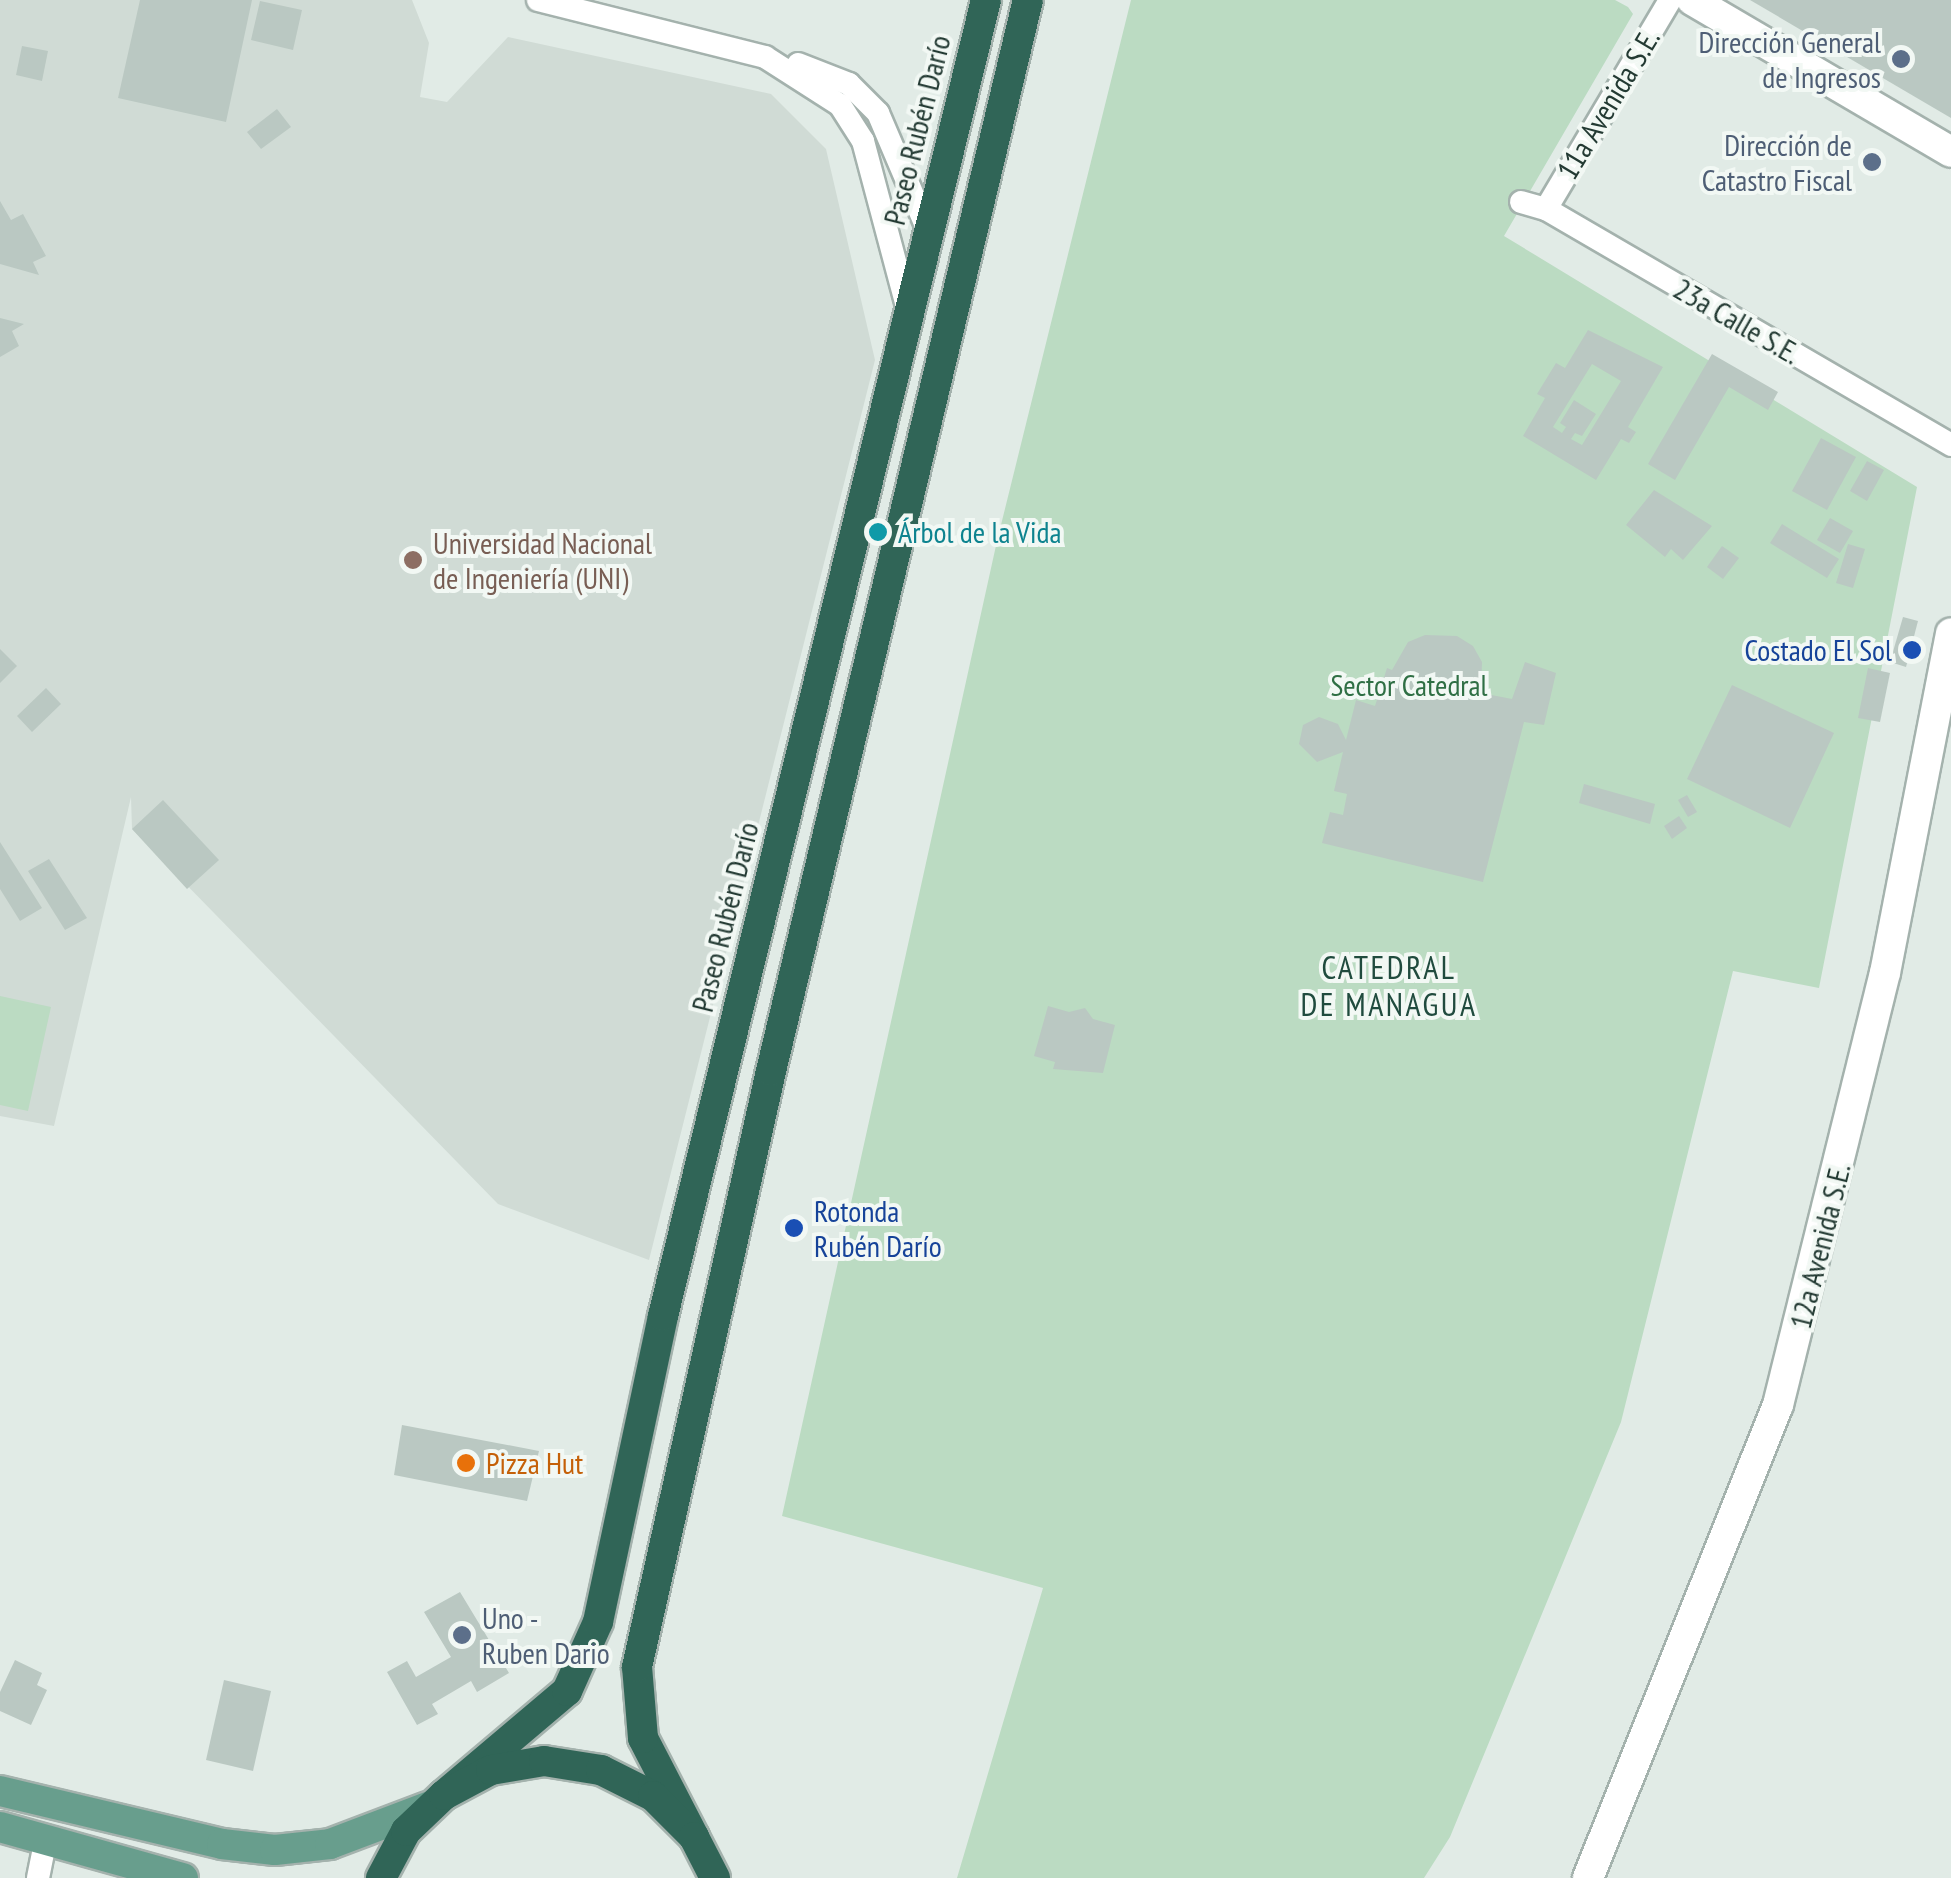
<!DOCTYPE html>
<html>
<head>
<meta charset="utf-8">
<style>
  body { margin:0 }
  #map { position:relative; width:1951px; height:1878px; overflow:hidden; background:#e1ebe6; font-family:"PT Sans Narrow",sans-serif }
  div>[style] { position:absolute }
  .built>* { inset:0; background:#d0dbd5 }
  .green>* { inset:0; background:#bbdbc2 }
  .building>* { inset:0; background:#bac8c2 }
  .roads { filter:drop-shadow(2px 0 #a4b2ad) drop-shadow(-2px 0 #a4b2ad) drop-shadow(0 2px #a4b2ad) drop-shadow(0 -2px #a4b2ad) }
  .street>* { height:22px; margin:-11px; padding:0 11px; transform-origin:11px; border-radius:11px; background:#fff }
  .secondary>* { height:30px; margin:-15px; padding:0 15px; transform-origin:15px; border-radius:15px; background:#fff }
  .primary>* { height:30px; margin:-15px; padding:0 15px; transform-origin:15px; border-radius:15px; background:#689e8d }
  .highway>* { height:30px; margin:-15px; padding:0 15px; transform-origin:15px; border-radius:15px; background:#306557 }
  .dots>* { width:28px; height:28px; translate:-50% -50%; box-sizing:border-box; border:5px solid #f2f8f4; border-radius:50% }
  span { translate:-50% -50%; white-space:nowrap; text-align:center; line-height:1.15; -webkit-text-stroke:8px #f2f8f4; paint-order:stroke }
  .service-label { font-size:30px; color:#4e5e75 }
  .right { translate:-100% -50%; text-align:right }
  .left { translate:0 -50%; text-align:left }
  .street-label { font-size:30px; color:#233a33 }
  .culture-label { font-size:30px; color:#0d838f }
  .education-label { font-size:30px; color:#785e54 }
  .transit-label { font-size:30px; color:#164399 }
  .park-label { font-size:30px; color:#2f6f44 }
  .food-label { font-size:30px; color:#c56008 }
  .neighbourhood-label { font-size:32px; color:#204b3e; letter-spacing:2.5px }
</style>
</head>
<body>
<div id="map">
  <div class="built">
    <i style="clip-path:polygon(0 0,412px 0,429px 43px,420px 97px,447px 102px,508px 37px,771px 94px,826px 149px,875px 360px,649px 1260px,498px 1204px,132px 829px,131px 797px,54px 1126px,0 1116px)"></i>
  </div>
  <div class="green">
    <i style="clip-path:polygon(1131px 0,1615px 0,1628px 7px,1633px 14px,1504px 236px,1917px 487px,1819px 988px,1733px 971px,1621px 1422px,1450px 1837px,1424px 1878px,957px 1878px,1043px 1588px,782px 1516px,997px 541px)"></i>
    <i style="clip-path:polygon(0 996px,51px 1007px,28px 1111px,0 1105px)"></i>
  </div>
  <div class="building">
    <i style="clip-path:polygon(140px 0,252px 0,226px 122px,118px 98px)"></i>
    <i style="clip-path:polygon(1750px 0,1951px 0,1951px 118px)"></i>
    <i style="clip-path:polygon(260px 1px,302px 10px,293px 50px,251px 40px)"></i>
    <i style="clip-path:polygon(22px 46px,48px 51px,42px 81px,16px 75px)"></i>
    <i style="clip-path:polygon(277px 109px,291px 127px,261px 149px,247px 132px)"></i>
    <i style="clip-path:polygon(0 201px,11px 220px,23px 214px,46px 256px,33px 262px,39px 275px,0 264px)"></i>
    <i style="clip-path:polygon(0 318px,24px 324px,12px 331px,19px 346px,0 357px)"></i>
    <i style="clip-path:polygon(evenodd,1588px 330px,1663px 367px,1628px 427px,1636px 432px,1629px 443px,1621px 439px,1596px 480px,1523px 436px,1545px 398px,1537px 394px,1556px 363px,1565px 368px,1588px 330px,1592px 364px,1621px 381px,1582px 445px,1571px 439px,1575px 433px,1582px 436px,1596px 414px,1574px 400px,1560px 423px,1566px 427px,1562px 433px,1553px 427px,1592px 364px)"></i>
    <i style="clip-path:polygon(1712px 354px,1778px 392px,1768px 410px,1729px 387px,1675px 480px,1648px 464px)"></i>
    <i style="clip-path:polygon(1821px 438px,1856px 457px,1827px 510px,1792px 491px)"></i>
    <i style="clip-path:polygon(1867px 461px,1884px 470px,1867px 501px,1850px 491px)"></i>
    <i style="clip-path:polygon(1654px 490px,1712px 526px,1683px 560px,1671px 549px,1665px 557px,1626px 525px)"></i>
    <i style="clip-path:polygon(1830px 518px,1853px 531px,1840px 553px,1817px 540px)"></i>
    <i style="clip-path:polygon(1782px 524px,1839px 559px,1827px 578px,1770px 543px)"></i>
    <i style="clip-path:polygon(1848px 544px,1865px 549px,1853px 588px,1836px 583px)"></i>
    <i style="clip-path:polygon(1722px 546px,1739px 558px,1723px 579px,1707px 567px)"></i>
    <i style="clip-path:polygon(1903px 617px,1918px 621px,1906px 667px,1890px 662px)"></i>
    <i style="clip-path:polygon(1425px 635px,1457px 636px,1473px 646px,1482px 662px,1481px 693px,1512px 699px,1525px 662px,1556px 673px,1544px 725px,1524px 722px,1483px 882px,1322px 843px,1330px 812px,1343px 815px,1347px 794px,1334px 791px,1343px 752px,1317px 762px,1299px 744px,1303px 725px,1319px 717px,1338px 724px,1346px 740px,1356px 700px,1375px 706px,1387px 668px,1392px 670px,1408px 642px)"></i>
    <i style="clip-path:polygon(0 649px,17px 666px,0 683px)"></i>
    <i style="clip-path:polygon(1868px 668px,1890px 673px,1880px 722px,1858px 718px)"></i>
    <i style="clip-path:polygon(1732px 685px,1834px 733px,1790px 828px,1687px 779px)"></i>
    <i style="clip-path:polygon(46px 688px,61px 704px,32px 732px,17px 716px)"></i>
    <i style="clip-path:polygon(1584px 784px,1655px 804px,1650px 824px,1579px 803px)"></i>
    <i style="clip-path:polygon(1687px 795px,1697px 812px,1688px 817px,1678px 800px)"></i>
    <i style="clip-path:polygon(163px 800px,219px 860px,187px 889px,132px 829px)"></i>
    <i style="clip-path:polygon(1679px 816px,1687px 828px,1672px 839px,1664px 826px)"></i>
    <i style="clip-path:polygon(0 842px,42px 908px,20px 921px,0 889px)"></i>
    <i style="clip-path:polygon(49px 859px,87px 918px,65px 930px,28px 871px)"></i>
    <i style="clip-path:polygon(1048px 1006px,1069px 1012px,1085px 1008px,1093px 1019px,1115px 1025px,1103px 1073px,1053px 1069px,1055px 1062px,1034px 1056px)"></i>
    <i style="clip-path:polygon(402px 1425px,539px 1451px,527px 1501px,394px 1475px)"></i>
    <i style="clip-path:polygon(460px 1592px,509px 1673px,477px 1692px,471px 1681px,432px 1704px,438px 1714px,417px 1725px,387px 1672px,407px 1661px,416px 1677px,451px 1657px,424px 1612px)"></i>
    <i style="clip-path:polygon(15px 1660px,42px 1673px,37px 1685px,47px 1690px,31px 1725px,0 1711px,0 1692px)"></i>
    <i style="clip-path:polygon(224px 1680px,271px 1691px,253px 1771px,206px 1760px)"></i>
  </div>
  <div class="roads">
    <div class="street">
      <i style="left:538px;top:0;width:234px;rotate:14.1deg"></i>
      <i style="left:765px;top:57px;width:89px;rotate:32.6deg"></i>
      <i style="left:840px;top:105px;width:43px;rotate:57.4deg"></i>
      <i style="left:863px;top:141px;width:175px;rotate:75.1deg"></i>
      <i style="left:798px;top:64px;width:55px;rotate:21.4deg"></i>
      <i style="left:849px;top:84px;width:41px;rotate:45deg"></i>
      <i style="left:878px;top:113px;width:127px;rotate:66.9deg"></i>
      <i style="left:1521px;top:202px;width:26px;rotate:16deg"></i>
      <i style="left:1546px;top:209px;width:469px;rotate:30.2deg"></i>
      <i style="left:1546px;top:209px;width:243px;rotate:-59.3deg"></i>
      <i style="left:38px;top:1878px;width:41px;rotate:-78.7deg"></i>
    </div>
    <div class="secondary">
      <i style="left:1692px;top:0;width:300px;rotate:30.4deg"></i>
      <i style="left:1588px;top:1878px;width:510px;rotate:-68.12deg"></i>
      <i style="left:1778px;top:1405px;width:445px;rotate:-76.1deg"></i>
      <i style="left:1885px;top:973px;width:346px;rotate:-79deg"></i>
    </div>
    <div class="primary">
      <i style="left:0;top:1791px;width:228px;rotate:13.4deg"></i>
      <i style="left:222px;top:1844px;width:53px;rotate:6.5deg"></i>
      <i style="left:275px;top:1850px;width:55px;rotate:-6.2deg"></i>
      <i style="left:330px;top:1844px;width:105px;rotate:-20.7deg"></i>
      <i style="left:0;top:1827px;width:190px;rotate:15.6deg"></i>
    </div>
    <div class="highway">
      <i style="left:444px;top:1795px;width:161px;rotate:-40.2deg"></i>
      <i style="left:567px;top:1691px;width:76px;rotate:-65.8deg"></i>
      <i style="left:598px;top:1622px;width:313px;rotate:-78deg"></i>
      <i style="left:663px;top:1316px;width:1355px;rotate:-76.21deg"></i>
      <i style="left:694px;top:1837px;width:111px;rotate:-117.3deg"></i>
      <i style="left:643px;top:1738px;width:71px;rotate:-94.8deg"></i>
      <i style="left:637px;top:1667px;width:611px;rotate:-77.33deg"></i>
      <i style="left:771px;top:1071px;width:1101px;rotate:-76.51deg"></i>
      <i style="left:381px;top:1878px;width:53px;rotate:-62deg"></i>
      <i style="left:406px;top:1831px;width:52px;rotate:-43.5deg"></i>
      <i style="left:444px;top:1795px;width:53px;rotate:-28deg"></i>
      <i style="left:491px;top:1770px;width:54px;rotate:-9.6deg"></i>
      <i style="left:544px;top:1761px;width:58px;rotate:9deg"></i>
      <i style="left:601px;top:1770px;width:58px;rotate:26.6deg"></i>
      <i style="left:653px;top:1796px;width:58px;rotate:45deg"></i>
      <i style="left:694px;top:1837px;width:46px;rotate:62.9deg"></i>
    </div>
  </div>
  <div class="dots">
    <i style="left:1901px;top:59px;background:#5c6f8a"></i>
    <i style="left:1872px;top:162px;background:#5c6f8a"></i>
    <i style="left:878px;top:532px;background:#0f9aa8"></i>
    <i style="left:413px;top:560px;background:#8d6e63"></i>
    <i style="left:1912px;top:650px;background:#1a4fb4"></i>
    <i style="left:794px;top:1228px;background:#1a4fb4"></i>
    <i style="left:466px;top:1463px;background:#e8710a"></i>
    <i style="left:462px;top:1635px;background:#5c6f8a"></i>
  </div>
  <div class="service-label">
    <span class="right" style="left:1881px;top:59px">Dirección General<br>de Ingresos</span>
    <span class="right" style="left:1852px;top:162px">Dirección de<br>Catastro Fiscal</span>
    <span class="left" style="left:482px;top:1635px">Uno -<br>Ruben Dario</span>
  </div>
  <div class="street-label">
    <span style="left:1608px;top:104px;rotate:-59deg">11a Avenida S.E.</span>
    <span style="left:917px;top:130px;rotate:-76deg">Paseo Rubén Darío</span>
    <span style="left:1737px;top:321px;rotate:30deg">23a Calle S.E.</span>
    <span style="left:725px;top:917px;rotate:-76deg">Paseo Rubén Darío</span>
    <span style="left:1820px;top:1246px;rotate:-76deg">12a Avenida S.E.</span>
  </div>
  <div class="culture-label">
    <span class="left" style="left:898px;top:532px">Árbol de la Vida</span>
  </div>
  <div class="education-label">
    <span class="left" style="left:433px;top:560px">Universidad Nacional<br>de Ingeniería (UNI)</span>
  </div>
  <div class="transit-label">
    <span class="right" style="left:1892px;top:650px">Costado El Sol</span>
    <span class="left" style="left:814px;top:1228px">Rotonda<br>Rubén Darío</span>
  </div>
  <div class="park-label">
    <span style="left:1409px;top:685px">Sector Catedral</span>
  </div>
  <div class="food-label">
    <span class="left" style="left:486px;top:1463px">Pizza Hut</span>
  </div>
  <div class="neighbourhood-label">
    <span style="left:1389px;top:986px">CATEDRAL<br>DE MANAGUA</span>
  </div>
</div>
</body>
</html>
